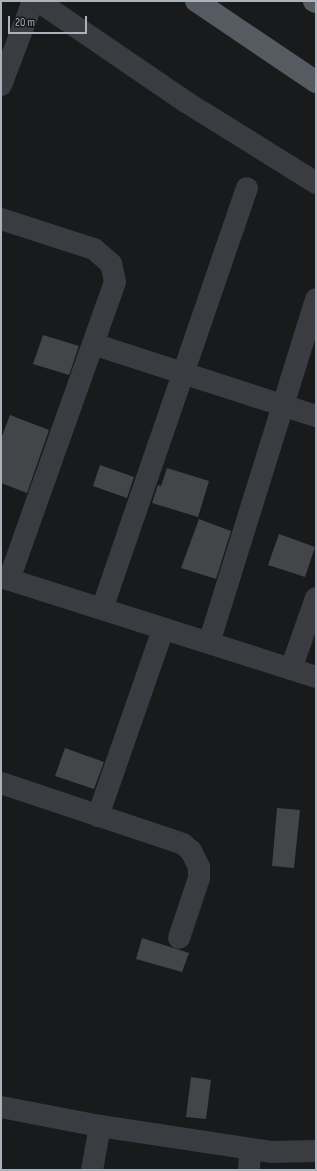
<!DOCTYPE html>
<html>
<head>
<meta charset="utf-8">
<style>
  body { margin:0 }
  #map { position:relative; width:317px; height:1171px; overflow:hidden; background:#191a1c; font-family:"Sofia Sans Condensed",sans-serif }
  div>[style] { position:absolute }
  .building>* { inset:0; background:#434549 }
  .minor>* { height:22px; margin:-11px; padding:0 11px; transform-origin:11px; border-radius:11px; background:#3a3c41 }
  .tertiary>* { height:22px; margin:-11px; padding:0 11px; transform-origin:11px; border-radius:11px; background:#3a3c41 }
  .primary>* { height:22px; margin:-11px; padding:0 11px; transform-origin:11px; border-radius:11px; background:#565a61 }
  span { translate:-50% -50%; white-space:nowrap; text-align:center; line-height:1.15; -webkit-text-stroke:3.5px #141517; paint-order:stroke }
  .frame { position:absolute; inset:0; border:2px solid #abb3bc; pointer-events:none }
  .scale { position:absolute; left:8px; top:16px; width:79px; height:18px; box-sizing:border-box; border:2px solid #abb3bc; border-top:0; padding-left:5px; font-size:12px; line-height:14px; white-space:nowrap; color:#abb3bc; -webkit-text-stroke:3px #141517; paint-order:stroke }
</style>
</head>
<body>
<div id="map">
  <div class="building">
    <i style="clip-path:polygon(43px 335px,79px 346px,69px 375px,33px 364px)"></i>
    <i style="clip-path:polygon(10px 415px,49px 430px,27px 493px,1px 483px,1px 439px)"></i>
    <i style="clip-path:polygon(100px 465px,134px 477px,127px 498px,93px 486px)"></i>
    <i style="clip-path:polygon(167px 468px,209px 481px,198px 517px,152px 503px,158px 485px,161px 486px)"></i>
    <i style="clip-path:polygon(199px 519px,231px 531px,216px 579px,181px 568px)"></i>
    <i style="clip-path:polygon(279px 534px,315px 547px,305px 577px,268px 565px)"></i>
    <i style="clip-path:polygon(65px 748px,104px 762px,94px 789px,55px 776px)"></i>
    <i style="clip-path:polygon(277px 808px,300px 810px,294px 868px,272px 866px)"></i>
    <i style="clip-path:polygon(142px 938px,189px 953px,182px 972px,136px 959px)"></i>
    <i style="clip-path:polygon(191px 1077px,211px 1080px,206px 1119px,186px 1117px)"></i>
  </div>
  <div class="minor">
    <i style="left:1px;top:85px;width:90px;rotate:-69.1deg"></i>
    <i style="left:1px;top:219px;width:98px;rotate:17.9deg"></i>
    <i style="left:94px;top:249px;width:23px;rotate:41deg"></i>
    <i style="left:111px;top:264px;width:18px;rotate:77deg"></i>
    <i style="left:115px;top:282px;width:316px;rotate:109.6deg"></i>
    <i style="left:93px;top:344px;width:234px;rotate:17.9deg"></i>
    <i style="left:1px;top:577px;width:330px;rotate:17.6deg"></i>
    <i style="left:102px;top:609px;width:445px;rotate:-71deg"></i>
    <i style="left:209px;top:643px;width:360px;rotate:-72.7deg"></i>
    <i style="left:291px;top:669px;width:75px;rotate:-70.6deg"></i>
    <i style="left:1px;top:783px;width:192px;rotate:18.5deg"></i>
    <i style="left:183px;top:844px;width:11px;rotate:41deg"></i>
    <i style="left:191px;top:851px;width:18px;rotate:63deg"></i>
    <i style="left:199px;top:867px;width:11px;rotate:90deg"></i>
    <i style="left:199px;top:878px;width:63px;rotate:108.4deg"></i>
    <i style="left:98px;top:816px;width:198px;rotate:-70.8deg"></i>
    <i style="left:1px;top:1107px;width:101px;rotate:10.9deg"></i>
    <i style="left:100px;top:1126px;width:173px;rotate:8.6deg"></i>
    <i style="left:271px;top:1152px;width:45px;rotate:-1.3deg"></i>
    <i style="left:92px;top:1170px;width:45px;rotate:-79.7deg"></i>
    <i style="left:249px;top:1170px;width:21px;rotate:-87deg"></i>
  </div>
  <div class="tertiary">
    <i style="left:38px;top:1px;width:179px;rotate:34.3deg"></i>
    <i style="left:186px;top:102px;width:153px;rotate:31.9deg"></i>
  </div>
  <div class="primary">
    <i style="left:196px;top:1px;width:145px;rotate:34deg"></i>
    <i style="left:314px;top:1px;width:2px;rotate:27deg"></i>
  </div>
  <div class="frame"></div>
  <div class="scale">20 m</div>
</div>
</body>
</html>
